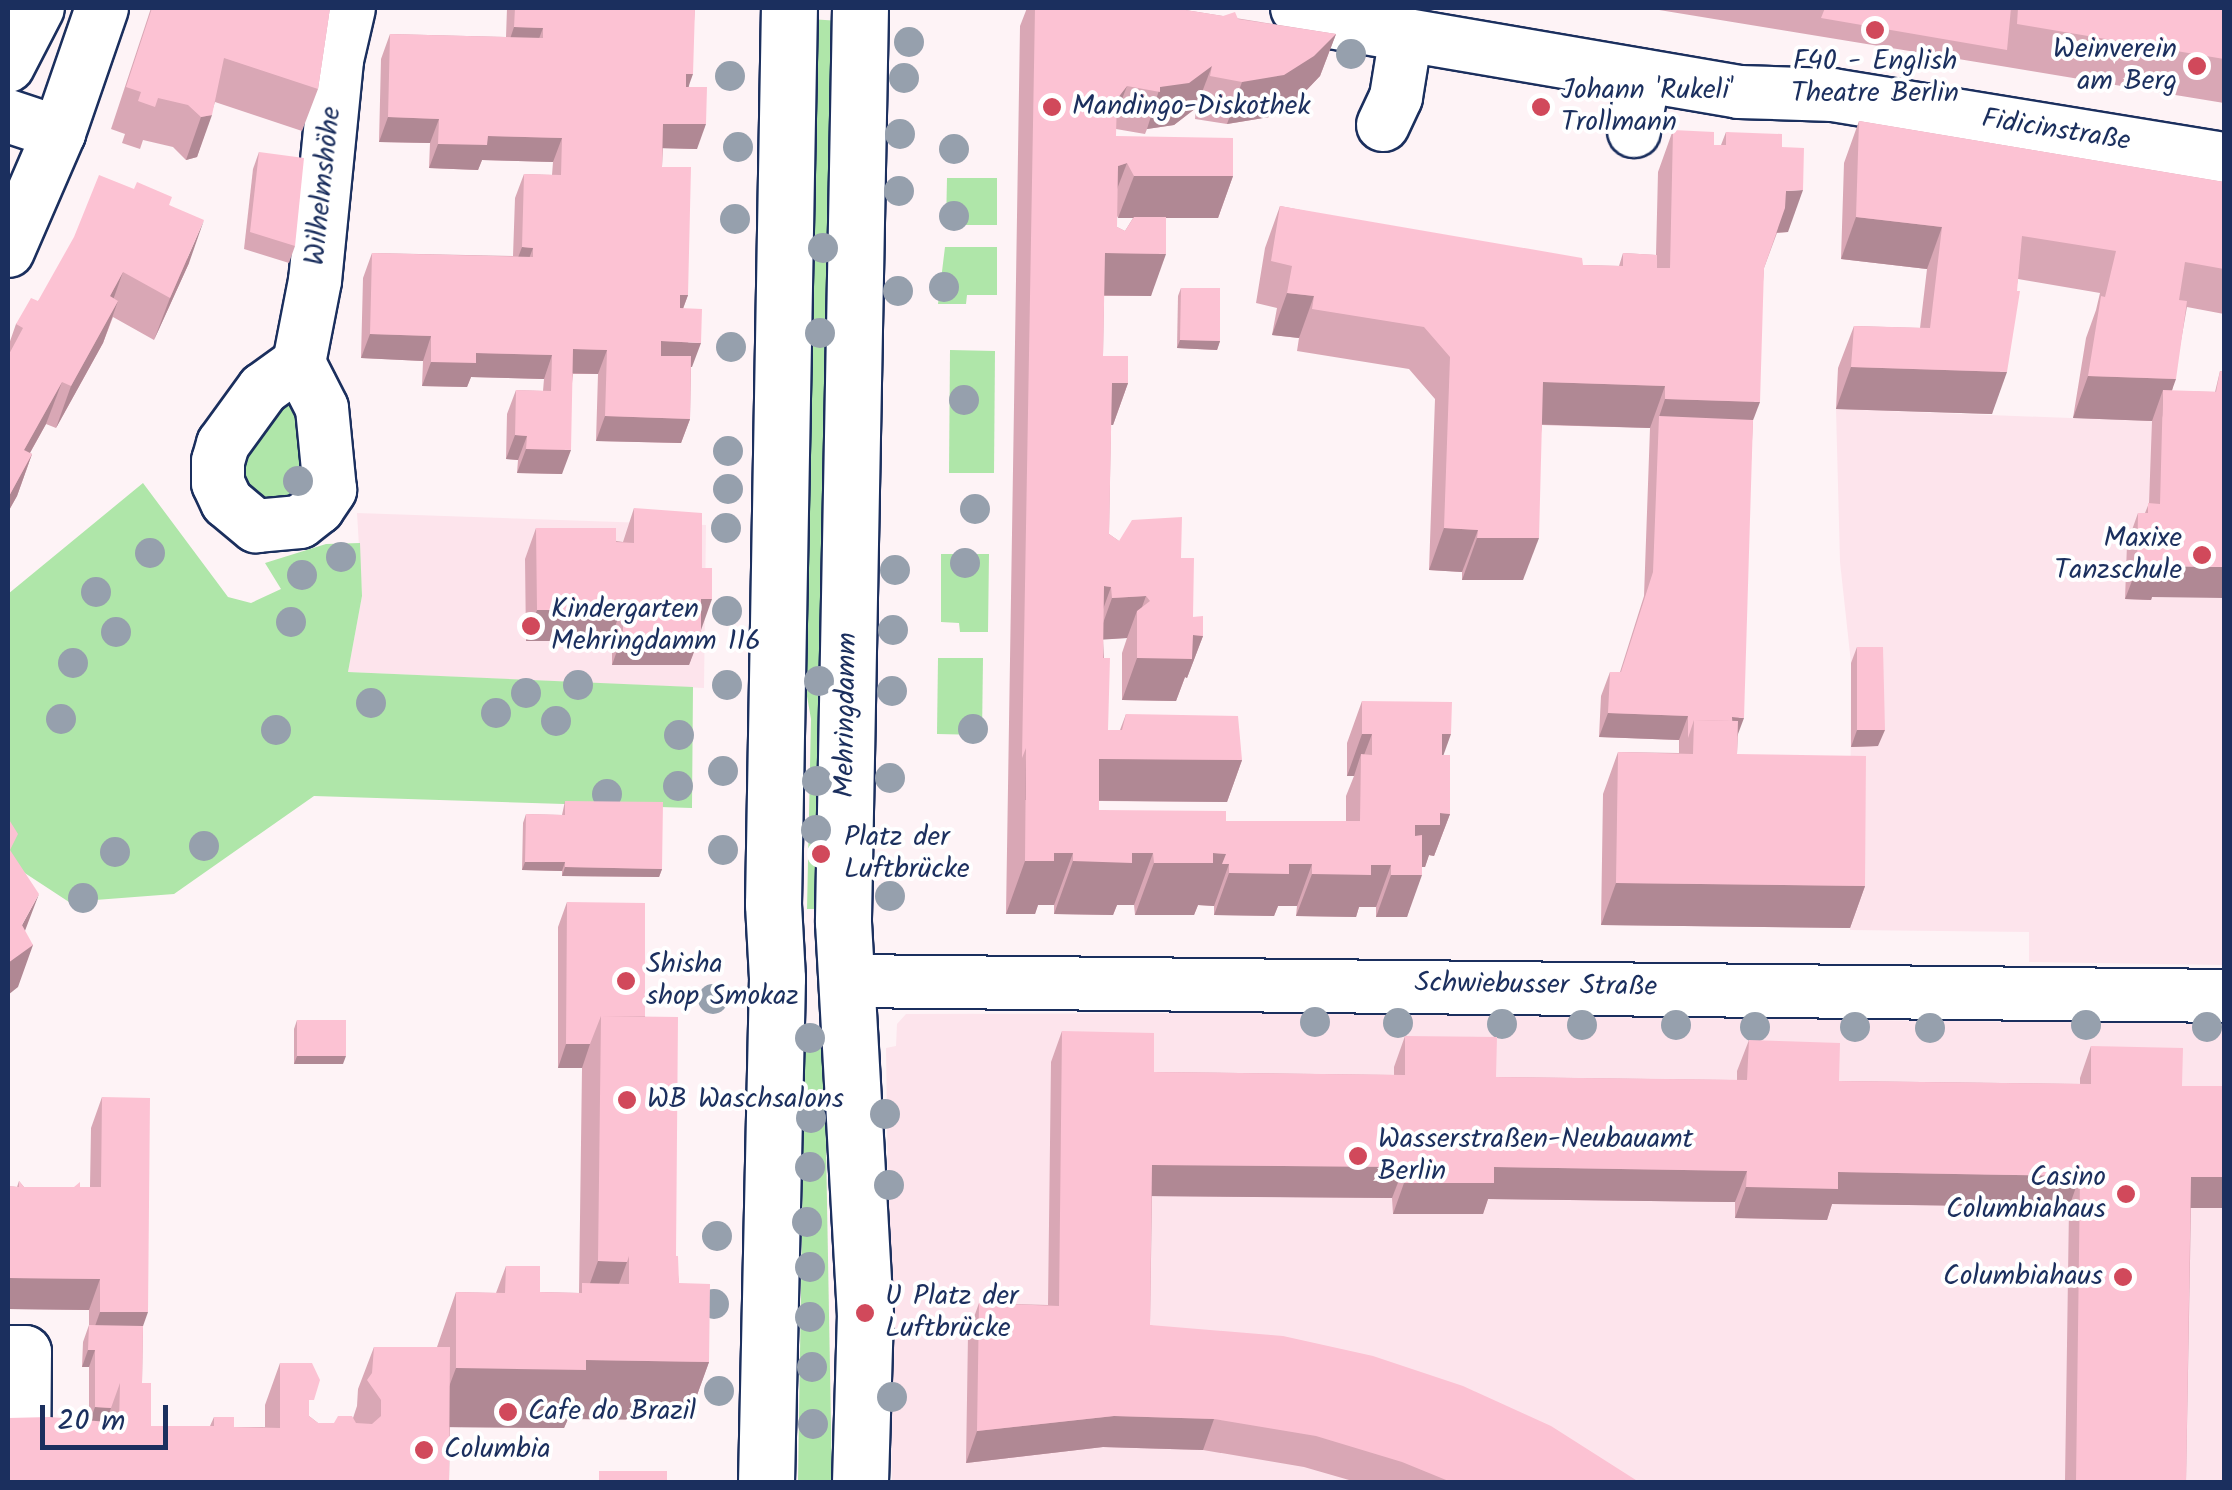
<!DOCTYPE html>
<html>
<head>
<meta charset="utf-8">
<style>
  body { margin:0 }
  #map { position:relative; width:2232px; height:1490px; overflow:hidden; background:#fef3f6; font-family:Kalam,sans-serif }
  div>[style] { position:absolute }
  .built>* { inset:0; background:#fde4ec }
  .green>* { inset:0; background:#afe6a9 }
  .roads { filter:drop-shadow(2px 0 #1b2f5e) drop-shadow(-2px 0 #1b2f5e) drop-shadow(0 2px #1b2f5e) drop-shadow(0 -2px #1b2f5e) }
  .minor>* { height:52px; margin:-26px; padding:0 26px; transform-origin:26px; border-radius:26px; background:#fff }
  .major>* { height:55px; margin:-27.5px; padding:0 27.5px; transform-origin:27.5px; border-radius:27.5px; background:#fff }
  .trees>* { width:30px; height:30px; margin:-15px; border-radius:50%; background:#96a0ad }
  .wall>* { inset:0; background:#d9a7b5 }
  .shaded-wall>* { inset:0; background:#b08894 }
  .building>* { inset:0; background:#fcc2d3 }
  .dots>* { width:28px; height:28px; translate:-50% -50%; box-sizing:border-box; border:5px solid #fff; border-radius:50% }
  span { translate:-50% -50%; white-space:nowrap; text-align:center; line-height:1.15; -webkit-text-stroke:8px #fff; paint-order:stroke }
  .poi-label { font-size:28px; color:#1b2f5e }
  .right { translate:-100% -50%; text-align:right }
  .left { translate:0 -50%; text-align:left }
  .street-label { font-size:28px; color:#1b2f5e }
  .frame { position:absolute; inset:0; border:10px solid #1b2f5e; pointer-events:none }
  .scale { position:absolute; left:40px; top:1405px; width:128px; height:45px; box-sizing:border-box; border:5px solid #1b2f5e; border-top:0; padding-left:12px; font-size:30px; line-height:35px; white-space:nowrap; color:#1b2f5e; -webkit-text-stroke:8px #fff; paint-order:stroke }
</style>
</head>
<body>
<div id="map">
  <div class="built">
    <i style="clip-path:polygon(1836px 409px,2224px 424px,2224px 965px,2029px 962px,2029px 932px,1850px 930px,1851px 663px,1840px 562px)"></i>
    <i style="clip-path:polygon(357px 513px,706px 525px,704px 688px,348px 672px,362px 596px)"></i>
    <i style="clip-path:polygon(1232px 1013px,2224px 1024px,2224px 1482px,892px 1482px,886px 1048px,896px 1046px,897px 1024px,906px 1014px)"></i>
  </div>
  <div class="green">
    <i style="clip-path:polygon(809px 19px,841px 21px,824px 909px,807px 909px,811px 719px,798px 645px)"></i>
    <i style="clip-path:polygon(947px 178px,997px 178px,997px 225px,946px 225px)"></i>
    <i style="clip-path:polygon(945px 247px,997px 247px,997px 295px,967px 295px,966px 304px,938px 304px)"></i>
    <i style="clip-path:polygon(950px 350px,995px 351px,994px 473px,949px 473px)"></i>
    <i style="clip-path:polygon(296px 396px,318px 487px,255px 509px,233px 455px,264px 404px)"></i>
    <i style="clip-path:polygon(143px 483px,228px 597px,251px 603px,281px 589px,265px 563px,326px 544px,360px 543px,362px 596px,348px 672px,693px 687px,692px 808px,314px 796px,174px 894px,69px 902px,8px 862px,8px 594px)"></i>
    <i style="clip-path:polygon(989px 554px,988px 632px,960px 632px,959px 623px,941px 622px,941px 554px)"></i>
    <i style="clip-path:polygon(938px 658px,983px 658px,982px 735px,937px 734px)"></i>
    <i style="clip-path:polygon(805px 1033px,824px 1034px,832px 1482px,798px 1482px)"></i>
  </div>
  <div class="roads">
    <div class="minor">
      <i style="left:1297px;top:8px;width:31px;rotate:25deg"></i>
      <i style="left:1325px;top:21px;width:420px;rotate:9.7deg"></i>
      <i style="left:1739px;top:92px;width:94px;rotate:1.8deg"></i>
      <i style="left:1833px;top:95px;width:396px;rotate:9.3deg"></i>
      <i style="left:8px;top:66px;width:65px;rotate:-62.7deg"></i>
      <i style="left:8px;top:116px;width:54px;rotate:18.4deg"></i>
      <i style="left:1383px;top:125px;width:31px;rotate:-65deg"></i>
      <i style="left:1396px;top:97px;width:63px;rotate:-80.8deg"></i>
      <i style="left:1634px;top:131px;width:56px;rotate:-79.7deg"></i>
      <i style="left:8px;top:251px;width:129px;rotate:-66.6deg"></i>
      <i style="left:59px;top:133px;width:132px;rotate:-71deg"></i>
      <i style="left:299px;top:363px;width:44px;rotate:144.2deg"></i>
      <i style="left:263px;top:389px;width:68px;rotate:126deg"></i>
      <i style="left:223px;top:444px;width:18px;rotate:106deg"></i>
      <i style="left:218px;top:461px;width:22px;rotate:90deg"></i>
      <i style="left:218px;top:483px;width:21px;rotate:65deg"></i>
      <i style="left:227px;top:502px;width:38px;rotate:40deg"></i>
      <i style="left:256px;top:526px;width:44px;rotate:-5.2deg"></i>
      <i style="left:300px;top:522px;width:23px;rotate:-38deg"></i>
      <i style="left:318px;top:508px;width:22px;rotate:-56deg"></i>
      <i style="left:330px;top:490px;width:82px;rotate:-95.6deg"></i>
      <i style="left:322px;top:408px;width:51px;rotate:-117.1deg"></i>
      <i style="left:299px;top:363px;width:84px;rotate:-79deg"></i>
      <i style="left:315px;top:281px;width:222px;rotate:-84.3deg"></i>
      <i style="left:337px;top:60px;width:53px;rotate:-77deg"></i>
      <i style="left:847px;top:981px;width:1377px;rotate:0.62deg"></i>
      <i style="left:8px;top:1352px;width:17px"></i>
      <i style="left:25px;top:1352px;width:107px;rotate:90.5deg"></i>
    </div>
    <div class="major">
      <i style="left:860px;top:8px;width:914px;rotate:91.07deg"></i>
      <i style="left:843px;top:922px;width:392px;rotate:86.8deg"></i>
      <i style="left:865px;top:1313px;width:169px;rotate:91.7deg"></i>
      <i style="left:766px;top:1482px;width:504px;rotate:-88.75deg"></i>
      <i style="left:777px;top:978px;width:74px;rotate:-93.1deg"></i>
      <i style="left:773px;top:904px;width:896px;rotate:-88.98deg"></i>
    </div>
  </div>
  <div class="trees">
    <i style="left:909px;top:42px"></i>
    <i style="left:1351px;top:54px"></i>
    <i style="left:730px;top:76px"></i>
    <i style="left:904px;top:78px"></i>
    <i style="left:900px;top:134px"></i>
    <i style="left:738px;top:147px"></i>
    <i style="left:954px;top:149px"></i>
    <i style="left:899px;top:191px"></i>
    <i style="left:954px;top:216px"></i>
    <i style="left:735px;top:219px"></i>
    <i style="left:823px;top:248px"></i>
    <i style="left:944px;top:287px"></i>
    <i style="left:898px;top:291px"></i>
    <i style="left:820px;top:333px"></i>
    <i style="left:731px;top:347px"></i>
    <i style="left:964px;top:400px"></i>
    <i style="left:728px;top:451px"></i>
    <i style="left:298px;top:481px"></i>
    <i style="left:728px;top:489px"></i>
    <i style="left:975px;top:509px"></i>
    <i style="left:726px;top:528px"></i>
    <i style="left:150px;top:553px"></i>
    <i style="left:341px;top:557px"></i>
    <i style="left:965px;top:563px"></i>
    <i style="left:895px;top:570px"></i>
    <i style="left:302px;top:575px"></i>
    <i style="left:96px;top:592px"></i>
    <i style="left:727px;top:611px"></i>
    <i style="left:291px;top:622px"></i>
    <i style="left:893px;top:630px"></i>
    <i style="left:116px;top:632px"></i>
    <i style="left:73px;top:663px"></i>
    <i style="left:819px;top:681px"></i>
    <i style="left:578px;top:685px"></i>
    <i style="left:727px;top:685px"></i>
    <i style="left:892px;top:691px"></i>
    <i style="left:526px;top:693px"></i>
    <i style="left:371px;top:703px"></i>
    <i style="left:496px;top:713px"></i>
    <i style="left:61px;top:719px"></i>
    <i style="left:556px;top:721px"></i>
    <i style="left:973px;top:729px"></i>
    <i style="left:276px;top:730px"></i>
    <i style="left:679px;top:735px"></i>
    <i style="left:723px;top:771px"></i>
    <i style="left:890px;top:778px"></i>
    <i style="left:817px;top:781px"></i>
    <i style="left:678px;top:786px"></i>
    <i style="left:607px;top:794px"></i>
    <i style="left:816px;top:830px"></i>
    <i style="left:204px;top:846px"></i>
    <i style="left:723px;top:850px"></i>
    <i style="left:115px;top:852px"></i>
    <i style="left:890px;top:896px"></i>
    <i style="left:83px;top:898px"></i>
    <i style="left:713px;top:999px"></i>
    <i style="left:1315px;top:1022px"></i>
    <i style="left:1398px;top:1023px"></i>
    <i style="left:1502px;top:1024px"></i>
    <i style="left:1582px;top:1025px"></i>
    <i style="left:1676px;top:1025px"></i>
    <i style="left:2086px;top:1025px"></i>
    <i style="left:1755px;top:1027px"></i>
    <i style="left:1855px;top:1027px"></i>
    <i style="left:2207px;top:1027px"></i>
    <i style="left:1930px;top:1028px"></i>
    <i style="left:810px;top:1038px"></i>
    <i style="left:885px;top:1114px"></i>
    <i style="left:811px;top:1118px"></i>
    <i style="left:810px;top:1167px"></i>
    <i style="left:889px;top:1185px"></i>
    <i style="left:807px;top:1222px"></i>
    <i style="left:717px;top:1236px"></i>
    <i style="left:810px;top:1267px"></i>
    <i style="left:714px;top:1304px"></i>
    <i style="left:810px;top:1317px"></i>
    <i style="left:812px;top:1367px"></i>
    <i style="left:719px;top:1391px"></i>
    <i style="left:892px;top:1397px"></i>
    <i style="left:813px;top:1424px"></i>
  </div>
  <div class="wall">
    <i style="clip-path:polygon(151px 8px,330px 8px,318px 89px,302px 131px,215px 102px,197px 157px,186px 160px,173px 147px,143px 140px,140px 149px,122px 143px,125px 134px,111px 129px)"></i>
    <i style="clip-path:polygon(507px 8px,695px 8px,689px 87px,697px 149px,663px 148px,662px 167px,688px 295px,683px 309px,692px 367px,691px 367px,690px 419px,681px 443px,596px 441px,598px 374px,573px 374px,562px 474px,517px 473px,518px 460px,506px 459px,507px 414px,516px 390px,543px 391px,544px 379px,471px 377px,467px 387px,422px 386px,423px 361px,361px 358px,363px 278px,372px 253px,513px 256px,515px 198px,524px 174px,552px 175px,553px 162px,482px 160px,478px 170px,429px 168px,430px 143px,379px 142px,381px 59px,390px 34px,506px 37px)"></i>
    <i style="clip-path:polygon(evenodd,1027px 8px,1173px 8px,1336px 34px,1320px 76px,1299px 98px,1269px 117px,1227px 124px,1195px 119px,1196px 108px,1174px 125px,1147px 129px,1145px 134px,1116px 129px,1116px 136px,1233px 176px,1218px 218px,1166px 218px,1151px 296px,1104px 296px,1103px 356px,1128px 383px,1113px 425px,1111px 425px,1109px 534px,1119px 541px,1181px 558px,1193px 617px,1203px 636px,1187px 678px,1185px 677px,1176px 701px,1122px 700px,1122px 653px,1127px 638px,1103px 639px,1108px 730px,1120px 730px,1126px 714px,1242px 760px,1227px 802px,1099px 801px,1099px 810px,1226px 821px,1346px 821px,1346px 796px,1354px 776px,1347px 776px,1347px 743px,1362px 701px,1443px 755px,1450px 814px,1434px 856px,1429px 855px,1425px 867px,1422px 867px,1407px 917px,1376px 917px,1376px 907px,1359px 907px,1356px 917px,1296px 916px,1297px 906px,1278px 906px,1274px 916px,1214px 915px,1214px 906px,1198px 905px,1194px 915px,1135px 915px,1134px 905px,1117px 905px,1113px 915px,1054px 914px,1054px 905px,1038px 905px,1035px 914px,1006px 914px,1020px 26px,1027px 8px,1117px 216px,1118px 218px,1133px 218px,1125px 231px,1117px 227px,1117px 216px)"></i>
    <i style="clip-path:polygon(1647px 8px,2224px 8px,2224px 103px,2001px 66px)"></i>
    <i style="clip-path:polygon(1859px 121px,2224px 182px,2224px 314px,2187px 307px,2172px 391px,2215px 392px,2220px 371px,2224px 372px,2151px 600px,2125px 599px,2127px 544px,2138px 513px,2145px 513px,2149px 503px,2152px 421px,2073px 418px,2086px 338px,2096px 310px,2100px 293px,2018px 279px,1992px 414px,1836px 409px,1838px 368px,1854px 326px,1920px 328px,1927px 269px,1841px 259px,1844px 163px)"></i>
    <i style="clip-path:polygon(1673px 130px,1714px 145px,1721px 145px,1726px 132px,1782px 147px,1788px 232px,1777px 233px,1764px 268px,1753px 420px,1737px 754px,1865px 886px,1850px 928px,1601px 925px,1603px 794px,1618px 752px,1679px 753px,1679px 740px,1599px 737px,1601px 696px,1610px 672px,1620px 672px,1644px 596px,1650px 428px,1542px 425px,1523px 580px,1462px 580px,1462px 572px,1429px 570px,1435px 399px,1409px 369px,1297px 351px,1299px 338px,1272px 335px,1277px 308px,1256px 303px,1265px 248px,1280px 206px,1583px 265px,1619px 266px,1623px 253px,1656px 255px,1658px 172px)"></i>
    <i style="clip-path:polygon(259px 152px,295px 246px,289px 263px,244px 249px,253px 169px)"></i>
    <i style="clip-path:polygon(169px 205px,189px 263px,154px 340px,113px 317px,103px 343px,56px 428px,46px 424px,30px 453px,32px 454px,17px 496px,8px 512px,8px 347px,16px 324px,38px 301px)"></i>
    <i style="clip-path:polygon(1181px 288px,1220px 341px,1217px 350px,1177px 348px,1178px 296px)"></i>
    <i style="clip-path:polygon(634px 508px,701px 630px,689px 665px,612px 665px,612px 635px,565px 634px,563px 641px,526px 641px,525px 559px,536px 528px,623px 542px)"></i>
    <i style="clip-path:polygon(1857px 647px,1878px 746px,1851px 747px,1851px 663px)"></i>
    <i style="clip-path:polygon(565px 801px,662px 869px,659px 877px,562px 876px,562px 871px,522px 870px,523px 823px,526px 814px,562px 815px)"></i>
    <i style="clip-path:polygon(567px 902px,645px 1016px,679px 1283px,709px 1362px,688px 1420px,568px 1419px,564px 1428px,450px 1427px,449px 1482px,89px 1420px,89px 1367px,82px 1367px,83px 1342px,89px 1325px,89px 1310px,8px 1309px,8px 1186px,17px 1187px,19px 1181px,24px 1187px,90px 1187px,91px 1128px,102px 1097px,143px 1326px,142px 1383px,151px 1426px,210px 1426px,214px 1417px,234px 1427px,265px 1427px,265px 1405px,280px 1363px,309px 1413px,309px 1416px,318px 1423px,334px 1423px,353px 1418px,357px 1406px,358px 1389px,374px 1347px,437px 1347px,456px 1292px,496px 1293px,506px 1266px,540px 1292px,579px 1293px,582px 1068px,558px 1068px,558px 927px)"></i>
    <i style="clip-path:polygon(297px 1020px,343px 1064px,294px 1064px,294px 1029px)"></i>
    <i style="clip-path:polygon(1062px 1031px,1154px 1072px,1394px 1075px,1394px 1067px,1405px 1036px,1496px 1077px,1737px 1080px,1737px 1071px,1749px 1040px,1839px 1081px,2080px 1084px,2080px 1078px,2091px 1046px,2182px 1086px,2224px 1086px,2224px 1208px,2191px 1208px,2186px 1482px,2065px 1482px,2069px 1207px,1832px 1204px,1827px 1220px,1735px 1218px,1735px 1202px,1488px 1199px,1483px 1214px,1393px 1214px,1392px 1198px,1152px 1196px,1150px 1325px,1639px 1482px,1356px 1482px,1304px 1467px,1203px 1450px,1103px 1447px,966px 1463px,968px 1334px,979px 1303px,1048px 1305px,1051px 1062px)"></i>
  </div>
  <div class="shaded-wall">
    <i style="clip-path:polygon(514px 27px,543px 28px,534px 52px,506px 51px)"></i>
    <i style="clip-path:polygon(1336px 34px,1320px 76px,1299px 98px,1269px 117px,1227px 124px,1242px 82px)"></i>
    <i style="clip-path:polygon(1212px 66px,1196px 108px,1174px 125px,1147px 129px,1160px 87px)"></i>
    <i style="clip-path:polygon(686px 74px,693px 74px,684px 99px)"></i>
    <i style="clip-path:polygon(1127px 86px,1111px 128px,1117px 99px)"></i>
    <i style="clip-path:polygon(212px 115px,197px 157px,186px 160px,201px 117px)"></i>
    <i style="clip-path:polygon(388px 117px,439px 119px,430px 143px,379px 142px)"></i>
    <i style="clip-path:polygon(663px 124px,706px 124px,697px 149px,654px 148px)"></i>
    <i style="clip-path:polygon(488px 136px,562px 138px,553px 162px,482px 160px,478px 170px,429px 168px,438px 144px)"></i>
    <i style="clip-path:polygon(1127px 163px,1111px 205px,1118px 166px)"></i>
    <i style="clip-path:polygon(1134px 176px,1233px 176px,1218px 218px,1118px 218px)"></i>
    <i style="clip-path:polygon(1803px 190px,1788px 232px,1771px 233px,1786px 191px)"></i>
    <i style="clip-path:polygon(1856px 217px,1942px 227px,1927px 269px,1841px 259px)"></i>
    <i style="clip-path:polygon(204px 220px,189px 263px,154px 340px,170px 298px)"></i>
    <i style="clip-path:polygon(522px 247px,533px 248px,524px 272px,513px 271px)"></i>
    <i style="clip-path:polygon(1105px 253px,1166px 254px,1151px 296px,1090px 295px)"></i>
    <i style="clip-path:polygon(123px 272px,108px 314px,110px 296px)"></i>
    <i style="clip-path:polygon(1287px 293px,1314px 296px,1299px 338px,1272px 335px)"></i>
    <i style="clip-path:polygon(680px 295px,688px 295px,679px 319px)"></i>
    <i style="clip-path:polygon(118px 301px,103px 343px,56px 428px,71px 386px)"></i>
    <i style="clip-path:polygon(370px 334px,431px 336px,423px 361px,361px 358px)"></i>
    <i style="clip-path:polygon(1180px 340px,1220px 341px,1217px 350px,1177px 348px)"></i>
    <i style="clip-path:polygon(661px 341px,701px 343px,692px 367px,652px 366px)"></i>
    <i style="clip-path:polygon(573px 349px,607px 350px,598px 374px,564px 373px)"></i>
    <i style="clip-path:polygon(476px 353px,552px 355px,544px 379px,471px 377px,467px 387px,422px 386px,431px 362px)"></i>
    <i style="clip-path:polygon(1851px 367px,2007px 372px,1992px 414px,1836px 409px)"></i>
    <i style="clip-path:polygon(2088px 376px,2176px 379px,2162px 418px,2163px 390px,2152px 421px,2073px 418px)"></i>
    <i style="clip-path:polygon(62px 382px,46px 424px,8px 492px,24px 450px)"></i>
    <i style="clip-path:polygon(1543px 382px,1665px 386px,1650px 428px,1528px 424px)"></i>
    <i style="clip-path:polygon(1112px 383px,1128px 383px,1113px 425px,1097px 425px)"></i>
    <i style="clip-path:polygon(1665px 399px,1760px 402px,1744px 444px,1659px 417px)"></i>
    <i style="clip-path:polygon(605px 416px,690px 419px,681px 443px,596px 441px)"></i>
    <i style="clip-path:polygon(515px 435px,527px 436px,518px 460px,506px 459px)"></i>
    <i style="clip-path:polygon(526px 449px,571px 450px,562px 474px,517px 473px)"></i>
    <i style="clip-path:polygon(32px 454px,17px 496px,8px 512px,8px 498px)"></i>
    <i style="clip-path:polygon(1444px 528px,1478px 530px,1462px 572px,1429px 570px)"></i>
    <i style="clip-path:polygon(1477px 538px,1539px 538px,1523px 580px,1462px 580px)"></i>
    <i style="clip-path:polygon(2162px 566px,2224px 567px,2224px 598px,2152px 597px,2151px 600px,2125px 599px,2137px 568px)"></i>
    <i style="clip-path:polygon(1104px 586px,1111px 587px,1096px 629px)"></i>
    <i style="clip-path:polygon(1146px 596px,1137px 621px,1137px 611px,1127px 638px,1097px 640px,1112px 598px)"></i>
    <i style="clip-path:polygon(701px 599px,712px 599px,701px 630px)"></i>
    <i style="clip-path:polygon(574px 603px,623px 604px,612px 635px,565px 634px,563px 641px,526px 641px,537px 610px)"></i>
    <i style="clip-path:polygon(623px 634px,701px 634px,689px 665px,612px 665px)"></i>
    <i style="clip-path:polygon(1193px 635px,1203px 636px,1187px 678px,1185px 677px,1176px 701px,1122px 700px,1137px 658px)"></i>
    <i style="clip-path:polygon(1608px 713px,1688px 716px,1679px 740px,1599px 737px)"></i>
    <i style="clip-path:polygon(1732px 717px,1744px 718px,1735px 742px)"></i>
    <i style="clip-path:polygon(1857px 730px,1885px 730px,1878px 746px,1851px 747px)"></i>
    <i style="clip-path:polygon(1362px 734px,1372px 734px,1361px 763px,1361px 754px,1354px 776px,1347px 776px)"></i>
    <i style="clip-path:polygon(1442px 734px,1451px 734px,1436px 776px)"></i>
    <i style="clip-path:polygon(1026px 758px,1242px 760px,1227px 802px,1025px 800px)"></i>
    <i style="clip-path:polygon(1440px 813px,1450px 814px,1434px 856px,1429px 855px,1425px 867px,1400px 867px,1415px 825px)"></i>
    <i style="clip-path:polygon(1054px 853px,1073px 853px,1054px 905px,1038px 905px,1035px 914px,1006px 914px,1025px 861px)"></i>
    <i style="clip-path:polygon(1132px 853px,1153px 853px,1134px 905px,1117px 905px,1113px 915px,1054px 914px,1073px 861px)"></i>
    <i style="clip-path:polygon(1213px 853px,1226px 854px,1229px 864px,1214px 906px,1198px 905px,1194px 915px,1135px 915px,1154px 863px)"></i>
    <i style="clip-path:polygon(525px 862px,565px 862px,562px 871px,522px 870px)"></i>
    <i style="clip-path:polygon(1289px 864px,1312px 864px,1297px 906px,1278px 906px,1274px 916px,1214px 915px,1229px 873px)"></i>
    <i style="clip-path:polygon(1371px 865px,1391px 865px,1376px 907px,1359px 907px,1356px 917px,1296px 916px,1312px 874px)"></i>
    <i style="clip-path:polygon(565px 867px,662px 869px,659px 877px,562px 876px)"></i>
    <i style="clip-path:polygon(1391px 875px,1422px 875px,1407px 917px,1376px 917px)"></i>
    <i style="clip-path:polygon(1616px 883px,1865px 886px,1850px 928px,1601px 925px)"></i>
    <i style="clip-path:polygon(39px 894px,23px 936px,33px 945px,18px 987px,8px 995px,8px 963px,22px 925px)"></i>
    <i style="clip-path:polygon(566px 1044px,590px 1044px,582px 1068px,558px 1068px)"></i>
    <i style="clip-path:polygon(297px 1056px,346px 1056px,343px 1064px,294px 1064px)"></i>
    <i style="clip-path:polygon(1152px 1165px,1404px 1167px,1392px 1198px,1141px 1196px)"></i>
    <i style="clip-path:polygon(1494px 1167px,1747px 1171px,1735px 1202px,1488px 1199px,1483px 1214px,1393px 1214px,1404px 1183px)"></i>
    <i style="clip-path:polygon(1838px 1172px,2080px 1176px,2069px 1207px,1832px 1204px,1827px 1220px,1735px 1218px,1746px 1187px)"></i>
    <i style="clip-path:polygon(2191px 1177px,2224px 1177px,2224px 1208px,2180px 1208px)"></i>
    <i style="clip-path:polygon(598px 1261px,627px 1262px,608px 1314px,579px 1314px)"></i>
    <i style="clip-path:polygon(8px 1278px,100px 1279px,89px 1310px,8px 1309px)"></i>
    <i style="clip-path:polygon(100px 1312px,148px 1312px,137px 1343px,89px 1343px)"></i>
    <i style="clip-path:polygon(88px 1350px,95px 1350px,89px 1367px,82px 1367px)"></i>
    <i style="clip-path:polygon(586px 1360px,709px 1362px,688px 1420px,568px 1419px,564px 1428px,434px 1427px,456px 1368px)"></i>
    <i style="clip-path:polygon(95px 1407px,111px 1408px,105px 1424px,89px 1424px)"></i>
    <i style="clip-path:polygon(1114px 1416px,1214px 1419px,1203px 1450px,1103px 1447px,966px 1463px,977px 1431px)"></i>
  </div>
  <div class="building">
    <i style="clip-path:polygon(152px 8px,330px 8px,318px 89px,224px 58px,212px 115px,201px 117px,188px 105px,158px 98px,155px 107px,138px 101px,141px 92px,126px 87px)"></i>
    <i style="clip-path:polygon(515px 8px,695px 8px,693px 74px,686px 74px,686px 87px,707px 87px,706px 124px,663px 124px,662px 167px,691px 167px,688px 295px,680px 295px,680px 308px,702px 309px,701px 343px,661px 341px,661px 356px,691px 356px,690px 419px,605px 416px,607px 350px,573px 349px,571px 450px,526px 449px,527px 436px,515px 435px,516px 390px,551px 391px,552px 355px,476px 353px,476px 363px,431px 362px,431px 336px,370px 334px,372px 253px,533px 257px,533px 248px,522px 247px,524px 174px,561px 175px,562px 138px,488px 136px,487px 145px,438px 144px,439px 119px,388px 117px,390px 34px,543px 38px,543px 28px,514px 27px)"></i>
    <i style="clip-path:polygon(1035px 8px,1173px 8px,1223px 16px,1235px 12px,1238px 19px,1336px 34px,1314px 56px,1284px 75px,1242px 82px,1210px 76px,1212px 66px,1189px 83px,1160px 87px,1160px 92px,1127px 86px,1117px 99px,1116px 136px,1233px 138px,1233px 176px,1134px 176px,1127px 163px,1118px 166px,1117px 227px,1125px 231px,1134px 217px,1166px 217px,1166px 254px,1105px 253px,1103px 356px,1128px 356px,1128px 383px,1112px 383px,1109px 534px,1119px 541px,1132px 520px,1182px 517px,1181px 558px,1194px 558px,1193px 617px,1203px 616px,1203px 636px,1193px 635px,1192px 659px,1137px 658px,1137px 611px,1150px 601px,1146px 596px,1112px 598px,1111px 587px,1104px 586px,1103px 658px,1110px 658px,1108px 730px,1122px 730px,1126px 714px,1238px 716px,1242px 760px,1099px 759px,1099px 748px,1026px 748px,1022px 758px)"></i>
    <i style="clip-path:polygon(1825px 8px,2011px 8px,2007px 50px,1821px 18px)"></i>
    <i style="clip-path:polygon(2018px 8px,2224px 8px,2224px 59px,2017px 24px)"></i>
    <i style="clip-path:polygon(1859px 121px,2224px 182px,2224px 269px,2185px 262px,2179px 300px,2187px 301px,2176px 379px,2088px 376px,2101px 296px,2105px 297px,2116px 251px,2022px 236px,2017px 291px,2020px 291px,2007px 372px,1851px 367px,1854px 326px,1930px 328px,1942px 227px,1856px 217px)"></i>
    <i style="clip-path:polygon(1673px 130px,1714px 132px,1714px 145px,1726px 145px,1726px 132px,1782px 134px,1782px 147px,1804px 148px,1803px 190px,1786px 191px,1785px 208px,1764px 268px,1760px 402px,1665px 399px,1665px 386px,1543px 382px,1539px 538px,1477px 538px,1478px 530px,1444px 528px,1450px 357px,1424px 327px,1312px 309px,1314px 296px,1287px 293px,1292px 266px,1271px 261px,1280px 206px,1582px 258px,1583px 265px,1623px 266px,1623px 253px,1657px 255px,1657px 268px,1670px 268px)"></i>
    <i style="clip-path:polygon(259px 152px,304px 158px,295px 246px,250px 232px)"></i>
    <i style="clip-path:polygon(99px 175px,134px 189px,137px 182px,172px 197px,169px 205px,204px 220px,170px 298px,123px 272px,110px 296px,118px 301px,71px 386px,62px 382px,24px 450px,32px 454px,8px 498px,8px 356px,23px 328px,16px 324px,31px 298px,38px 301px,74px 237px)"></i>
    <i style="clip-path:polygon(1181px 288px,1220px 288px,1220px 341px,1180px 340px)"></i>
    <i style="clip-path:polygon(2220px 371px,2224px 372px,2224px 392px,2216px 392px)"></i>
    <i style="clip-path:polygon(2163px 390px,2224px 392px,2224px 567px,2162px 566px,2162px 569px,2137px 568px,2138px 513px,2148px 513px,2148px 503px,2160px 504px)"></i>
    <i style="clip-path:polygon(1659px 416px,1753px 420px,1744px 718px,1732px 717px,1732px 721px,1694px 720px,1688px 738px,1688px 716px,1608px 713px,1610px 672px,1621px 672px,1653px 572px)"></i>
    <i style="clip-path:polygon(634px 508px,702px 513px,702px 568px,712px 568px,712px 599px,701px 599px,701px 634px,623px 634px,623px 604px,574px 603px,574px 610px,537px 610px,536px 528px,616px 528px,616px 542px,634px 543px)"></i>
    <i style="clip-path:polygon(1857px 647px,1883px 647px,1885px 730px,1857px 730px)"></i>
    <i style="clip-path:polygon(1362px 701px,1452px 702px,1451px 734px,1442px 734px,1442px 755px,1450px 755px,1450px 814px,1440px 813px,1440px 825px,1415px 825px,1415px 836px,1422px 835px,1422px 875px,1391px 875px,1391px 865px,1371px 865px,1371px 875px,1312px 874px,1312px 864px,1289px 864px,1289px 874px,1229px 873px,1229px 864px,1222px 864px,1226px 854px,1226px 821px,1360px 821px,1361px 754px,1372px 755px,1372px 734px,1362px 734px)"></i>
    <i style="clip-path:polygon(1694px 720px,1738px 721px,1737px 754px,1866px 756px,1865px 886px,1616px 883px,1618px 752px,1693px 754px)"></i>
    <i style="clip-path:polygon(1026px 748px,1099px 748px,1099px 810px,1226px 811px,1226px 854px,1213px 853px,1213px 863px,1154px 863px,1153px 853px,1132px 853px,1132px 863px,1073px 861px,1073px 853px,1054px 853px,1054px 861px,1025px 861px)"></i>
    <i style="clip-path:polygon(565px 801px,663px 802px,662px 869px,565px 867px,565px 862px,525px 862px,526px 814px,565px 815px)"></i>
    <i style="clip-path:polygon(8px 818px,18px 834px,10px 850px,39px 894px,22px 925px,33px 945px,8px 963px)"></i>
    <i style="clip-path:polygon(567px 902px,645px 903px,645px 1016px,601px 1016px,590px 1044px,566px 1044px)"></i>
    <i style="clip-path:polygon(601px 1016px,678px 1017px,676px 1256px,629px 1256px,627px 1262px,598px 1261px)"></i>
    <i style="clip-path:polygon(297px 1020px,346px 1020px,346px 1056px,297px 1056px)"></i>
    <i style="clip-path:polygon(1062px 1031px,1154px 1033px,1154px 1072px,1405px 1075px,1405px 1036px,1497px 1037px,1496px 1077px,1747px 1080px,1749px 1040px,1840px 1043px,1839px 1081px,2091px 1084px,2091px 1046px,2183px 1048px,2182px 1086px,2224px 1086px,2224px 1177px,2191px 1177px,2186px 1482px,2076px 1482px,2080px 1176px,1838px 1172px,1838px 1189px,1746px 1187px,1747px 1171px,1494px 1167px,1494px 1183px,1404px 1183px,1404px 1167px,1152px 1165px,1150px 1325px,1283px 1336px,1373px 1356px,1463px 1386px,1551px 1426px,1639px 1482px,1451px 1482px,1402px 1462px,1316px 1436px,1214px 1419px,1114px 1416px,977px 1431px,979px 1303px,1059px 1306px)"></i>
    <i style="clip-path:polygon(102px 1097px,150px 1098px,148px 1312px,100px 1312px,100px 1279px,8px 1278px,8px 1186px,19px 1187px,19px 1181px,24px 1187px,74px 1187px,80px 1182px,80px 1187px,101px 1187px)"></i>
    <i style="clip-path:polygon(629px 1256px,678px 1256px,679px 1283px,710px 1284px,709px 1362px,586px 1360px,586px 1370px,456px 1368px,456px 1292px,505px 1293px,506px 1266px,540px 1266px,540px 1292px,582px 1293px,582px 1283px,629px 1284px)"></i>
    <i style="clip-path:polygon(89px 1325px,143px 1326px,142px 1383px,120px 1383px,111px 1408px,95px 1407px,95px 1350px,88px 1350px)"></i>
    <i style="clip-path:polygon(374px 1347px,450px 1347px,449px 1482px,8px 1482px,8px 1418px,50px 1417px,119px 1423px,120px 1383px,151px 1383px,151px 1426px,214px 1426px,214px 1417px,234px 1417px,234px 1427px,280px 1428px,280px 1363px,312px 1363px,320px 1380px,314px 1400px,309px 1400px,309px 1416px,318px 1423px,334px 1423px,338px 1416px,352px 1416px,356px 1423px,372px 1424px,381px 1416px,381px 1400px,367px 1380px,372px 1373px)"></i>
    <i style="clip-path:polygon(599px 1471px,667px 1471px,667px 1482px,599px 1482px)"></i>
  </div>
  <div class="dots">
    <i style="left:1875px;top:30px;background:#d1495b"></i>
    <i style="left:2197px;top:66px;background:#d1495b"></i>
    <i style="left:1052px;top:107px;background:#d1495b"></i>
    <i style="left:1541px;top:107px;background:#d1495b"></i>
    <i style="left:2202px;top:555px;background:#d1495b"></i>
    <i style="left:531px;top:626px;background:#d1495b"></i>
    <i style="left:821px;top:854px;background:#d1495b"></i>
    <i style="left:626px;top:981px;background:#d1495b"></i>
    <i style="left:627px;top:1100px;background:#d1495b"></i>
    <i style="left:1358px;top:1156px;background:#d1495b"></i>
    <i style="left:2126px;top:1194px;background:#d1495b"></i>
    <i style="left:2123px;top:1277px;background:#d1495b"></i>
    <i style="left:865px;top:1313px;background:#d1495b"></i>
    <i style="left:508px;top:1412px;background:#d1495b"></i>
    <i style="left:424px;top:1450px;background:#d1495b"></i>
  </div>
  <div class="poi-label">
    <span class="right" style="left:2177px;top:66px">Weinverein<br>am Berg</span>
    <span style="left:1875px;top:78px">F40 - English<br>Theatre Berlin</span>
    <span class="left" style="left:1561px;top:107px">Johann 'Rukeli'<br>Trollmann</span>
    <span class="left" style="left:1072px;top:107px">Mandingo-Diskothek</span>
    <span class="right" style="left:2182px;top:555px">Maxixe<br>Tanzschule</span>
    <span class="left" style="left:551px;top:626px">Kindergarten<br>Mehringdamm 116</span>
    <span class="left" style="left:844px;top:854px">Platz der<br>Luftbrücke</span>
    <span class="left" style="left:646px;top:981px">Shisha<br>shop Smokaz</span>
    <span class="left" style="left:647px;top:1100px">WB Waschsalons</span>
    <span class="left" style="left:1378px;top:1156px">Wasserstraßen-Neubauamt<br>Berlin</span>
    <span class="right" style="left:2106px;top:1194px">Casino<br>Columbiahaus</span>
    <span class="right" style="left:2103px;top:1277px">Columbiahaus</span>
    <span class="left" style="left:885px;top:1313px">U Platz der<br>Luftbrücke</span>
    <span class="left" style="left:528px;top:1412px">Cafe do Brazil</span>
    <span class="left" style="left:444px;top:1450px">Columbia</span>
  </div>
  <div class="street-label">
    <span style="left:2056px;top:131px;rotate:9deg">Fidicinstraße</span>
    <span style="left:324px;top:186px;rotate:-84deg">Wilhelmshöhe</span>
    <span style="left:847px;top:715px;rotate:-89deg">Mehringdamm</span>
    <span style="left:1536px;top:986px;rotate:1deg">Schwiebusser Straße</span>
  </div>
  <div class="frame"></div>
  <div class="scale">20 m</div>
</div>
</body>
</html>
